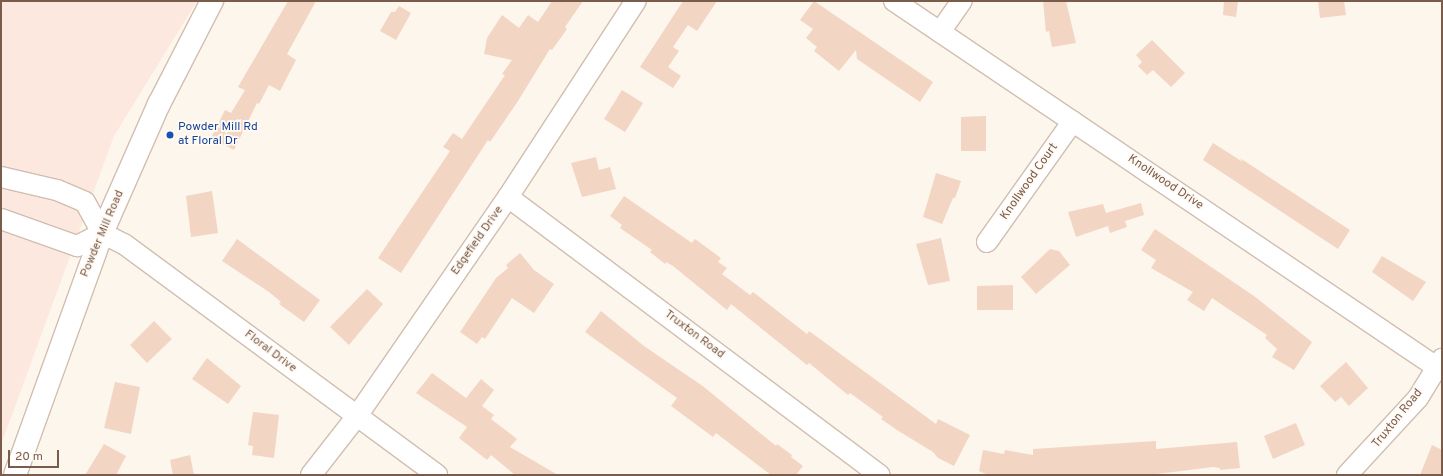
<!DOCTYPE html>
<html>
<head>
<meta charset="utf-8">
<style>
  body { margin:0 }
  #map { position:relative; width:1443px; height:476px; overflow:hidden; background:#fdf6ec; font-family:Overpass,sans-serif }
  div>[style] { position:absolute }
  .commercial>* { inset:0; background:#fde8e0 }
  .building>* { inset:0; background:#f3d5c3 }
  .roads { filter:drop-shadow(1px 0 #d1beb0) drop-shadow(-1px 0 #d1beb0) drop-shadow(0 1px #d1beb0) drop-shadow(0 -1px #d1beb0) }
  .street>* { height:20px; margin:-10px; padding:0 10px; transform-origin:10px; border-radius:10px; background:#fff }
  .secondary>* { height:22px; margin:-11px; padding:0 11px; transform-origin:11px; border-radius:11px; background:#fff }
  .dots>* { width:11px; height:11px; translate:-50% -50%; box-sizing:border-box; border:2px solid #fffaf3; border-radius:50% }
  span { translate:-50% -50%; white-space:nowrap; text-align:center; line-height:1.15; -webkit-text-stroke:3.5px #fffaf3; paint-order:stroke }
  .transit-label { font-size:12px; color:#164399 }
  .left { translate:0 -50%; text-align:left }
  .street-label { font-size:12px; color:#7a5c4d }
  .frame { position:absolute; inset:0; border:2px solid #7a5c4d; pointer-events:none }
  .scale { position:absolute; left:8px; top:450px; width:51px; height:18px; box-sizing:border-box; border:2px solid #7a5c4d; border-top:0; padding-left:5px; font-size:12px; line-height:14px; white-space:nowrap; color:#7a5c4d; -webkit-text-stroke:3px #fffaf3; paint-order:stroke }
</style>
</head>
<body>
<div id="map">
  <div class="commercial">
    <i style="clip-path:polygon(1px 1px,197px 1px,114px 136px,1px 445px)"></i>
  </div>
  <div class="building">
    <i style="clip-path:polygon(288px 1px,316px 1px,287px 54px,296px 60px,280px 91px,269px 85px,259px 104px,257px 103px,234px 150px,211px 138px,225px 110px,231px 113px,245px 90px,238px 87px)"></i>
    <i style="clip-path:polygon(552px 1px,583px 1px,565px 27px,567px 29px,552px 50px,550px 49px,518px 101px,490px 142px,488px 140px,401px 273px,378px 258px,450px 151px,443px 147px,453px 133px,462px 139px,505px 75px,502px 74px,512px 60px,484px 54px,487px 38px,502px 15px,519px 28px,528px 15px,538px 22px)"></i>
    <i style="clip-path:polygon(683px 1px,717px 1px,697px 31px,688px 25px,673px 47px,679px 51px,668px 67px,681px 76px,673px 88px,640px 67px)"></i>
    <i style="clip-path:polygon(814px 1px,933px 82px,920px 102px,857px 59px,856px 50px,839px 71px,814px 51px,817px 47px,806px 38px,813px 29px,800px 20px)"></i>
    <i style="clip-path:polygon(1043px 1px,1066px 1px,1076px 43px,1052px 47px,1049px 31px,1046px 32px)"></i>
    <i style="clip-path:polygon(1224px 1px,1238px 1px,1236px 17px,1223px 15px)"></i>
    <i style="clip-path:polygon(1318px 1px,1344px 1px,1346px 15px,1320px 18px)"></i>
    <i style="clip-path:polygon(399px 6px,411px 13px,396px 40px,380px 31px,391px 12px,395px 12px)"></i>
    <i style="clip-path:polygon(1152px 40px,1185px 73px,1171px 87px,1153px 70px,1147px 75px,1138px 66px,1142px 62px,1136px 55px)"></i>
    <i style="clip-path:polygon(622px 90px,643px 103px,625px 132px,604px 119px)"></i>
    <i style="clip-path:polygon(986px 116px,986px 151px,961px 151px,961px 117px)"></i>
    <i style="clip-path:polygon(1213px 143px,1243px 162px,1240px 158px,1350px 230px,1338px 249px,1203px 160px)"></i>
    <i style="clip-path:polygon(596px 157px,599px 170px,610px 167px,616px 189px,582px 197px,571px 163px)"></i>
    <i style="clip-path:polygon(936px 173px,961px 181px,955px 198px,953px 198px,942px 224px,923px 217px)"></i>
    <i style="clip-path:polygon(212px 191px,218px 233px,191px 237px,186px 196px)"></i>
    <i style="clip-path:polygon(624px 196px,692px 243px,695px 239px,721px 258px,718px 262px,727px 268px,722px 274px,750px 295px,753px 292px,807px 334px,809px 331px,936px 424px,938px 419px,970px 435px,954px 466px,938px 458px,933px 452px,897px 430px,881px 419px,883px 417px,850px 393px,848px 395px,809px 363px,807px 365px,731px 304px,727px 310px,673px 266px,666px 262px,665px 264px,650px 252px,652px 250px,620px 228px,622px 225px,610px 216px)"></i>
    <i style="clip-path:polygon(1141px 203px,1144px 215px,1125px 221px,1127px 227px,1110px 233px,1108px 226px,1076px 237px,1068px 212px,1103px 204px,1106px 213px)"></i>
    <i style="clip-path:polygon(1155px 229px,1254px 296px,1312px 342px,1294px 370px,1272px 357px,1277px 349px,1265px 338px,1267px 335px,1212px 298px,1204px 311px,1187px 300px,1193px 292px,1151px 268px,1156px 260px,1141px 250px)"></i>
    <i style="clip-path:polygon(941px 238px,950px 281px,928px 285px,916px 244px)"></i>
    <i style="clip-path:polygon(237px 239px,320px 300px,304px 322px,279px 304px,281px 302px,269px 292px,222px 261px)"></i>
    <i style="clip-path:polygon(1050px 249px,1059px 251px,1070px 265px,1036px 294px,1021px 277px)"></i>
    <i style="clip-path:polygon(520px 253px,534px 270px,554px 284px,534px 313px,512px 298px,485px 339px,482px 337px,477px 344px,460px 332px,496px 278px,508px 268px,506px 265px)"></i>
    <i style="clip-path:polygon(1382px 256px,1426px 282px,1413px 301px,1372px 272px)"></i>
    <i style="clip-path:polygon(1013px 285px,1013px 310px,977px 310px,977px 286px)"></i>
    <i style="clip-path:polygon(367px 289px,383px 304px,349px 345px,330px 327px)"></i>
    <i style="clip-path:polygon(601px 311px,644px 346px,704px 387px,776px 446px,777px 444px,792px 455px,791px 457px,803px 466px,796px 475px,771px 475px,716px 433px,713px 437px,671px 406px,677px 398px,585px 332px)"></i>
    <i style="clip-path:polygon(154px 321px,172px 339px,147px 363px,130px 345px)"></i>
    <i style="clip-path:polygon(207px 358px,241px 386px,228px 404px,192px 379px)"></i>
    <i style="clip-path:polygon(1346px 362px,1368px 388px,1349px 406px,1341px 397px,1335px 402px,1320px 386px)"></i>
    <i style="clip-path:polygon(432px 373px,466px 398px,481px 379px,494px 390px,482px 406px,494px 415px,491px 419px,517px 439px,510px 447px,558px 475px,515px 475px,491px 455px,487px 460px,459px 438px,467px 427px,416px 393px)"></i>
    <i style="clip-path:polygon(115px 382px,140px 387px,131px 434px,104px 428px)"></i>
    <i style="clip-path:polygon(253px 412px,279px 415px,274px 458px,252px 455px,253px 446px,248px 445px)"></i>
    <i style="clip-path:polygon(1296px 423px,1305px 445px,1273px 459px,1264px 436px)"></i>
    <i style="clip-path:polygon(1156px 441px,1156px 449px,1237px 442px,1240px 468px,1220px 470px,1220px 468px,1213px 467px,1149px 475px,988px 475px,979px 471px,983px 450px,1004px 454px,1005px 450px,1033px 455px,1033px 449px)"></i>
    <i style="clip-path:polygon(104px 444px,126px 456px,116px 475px,85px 475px)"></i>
    <i style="clip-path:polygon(1432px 445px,1442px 450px,1442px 475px,1420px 475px)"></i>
    <i style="clip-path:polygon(190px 455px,194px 475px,173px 475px,170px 460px)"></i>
  </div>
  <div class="roads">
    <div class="street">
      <i style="left:894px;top:1px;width:653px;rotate:34.01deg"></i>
      <i style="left:940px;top:32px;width:38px;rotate:-55deg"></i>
      <i style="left:1px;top:177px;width:57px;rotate:13.1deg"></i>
      <i style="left:57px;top:190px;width:30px;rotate:23deg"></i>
      <i style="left:85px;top:202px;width:35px;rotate:61deg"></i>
      <i style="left:102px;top:233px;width:25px;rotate:27deg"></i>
      <i style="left:124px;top:244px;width:389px;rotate:36.4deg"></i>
      <i style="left:508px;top:197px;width:464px;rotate:36.8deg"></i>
      <i style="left:1px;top:219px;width:81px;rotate:19.6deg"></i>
      <i style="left:77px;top:246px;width:28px;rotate:-27deg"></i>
      <i style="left:987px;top:242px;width:148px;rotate:-54.6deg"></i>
      <i style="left:311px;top:475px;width:75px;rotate:-52.1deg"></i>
      <i style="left:357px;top:416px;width:266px;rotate:-55.4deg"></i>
      <i style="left:508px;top:197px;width:234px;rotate:-56.9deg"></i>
      <i style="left:1347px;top:475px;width:105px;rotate:-47.3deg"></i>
      <i style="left:1418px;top:398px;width:46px;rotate:-58.4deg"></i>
    </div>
    <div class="secondary">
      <i style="left:15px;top:475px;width:257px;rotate:-70.2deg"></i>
      <i style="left:102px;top:233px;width:141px;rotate:-66.2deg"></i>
      <i style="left:159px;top:104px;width:116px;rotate:-62.8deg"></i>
    </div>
  </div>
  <div class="dots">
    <i style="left:170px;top:135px;background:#1a4fb4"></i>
  </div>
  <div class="transit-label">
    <span class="left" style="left:178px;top:135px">Powder Mill Rd<br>at Floral Dr</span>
  </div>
  <div class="street-label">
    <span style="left:1030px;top:182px;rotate:-55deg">Knollwood Court</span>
    <span style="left:1165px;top:183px;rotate:34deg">Knollwood Drive</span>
    <span style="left:103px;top:234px;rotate:-67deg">Powder Mill Road</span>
    <span style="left:478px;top:241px;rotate:-55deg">Edgefield Drive</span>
    <span style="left:694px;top:335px;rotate:37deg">Truxton Road</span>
    <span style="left:270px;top:352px;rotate:37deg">Floral Drive</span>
    <span style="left:1398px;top:419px;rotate:-51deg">Truxton Road</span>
  </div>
  <div class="frame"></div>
  <div class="scale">20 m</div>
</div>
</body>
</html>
